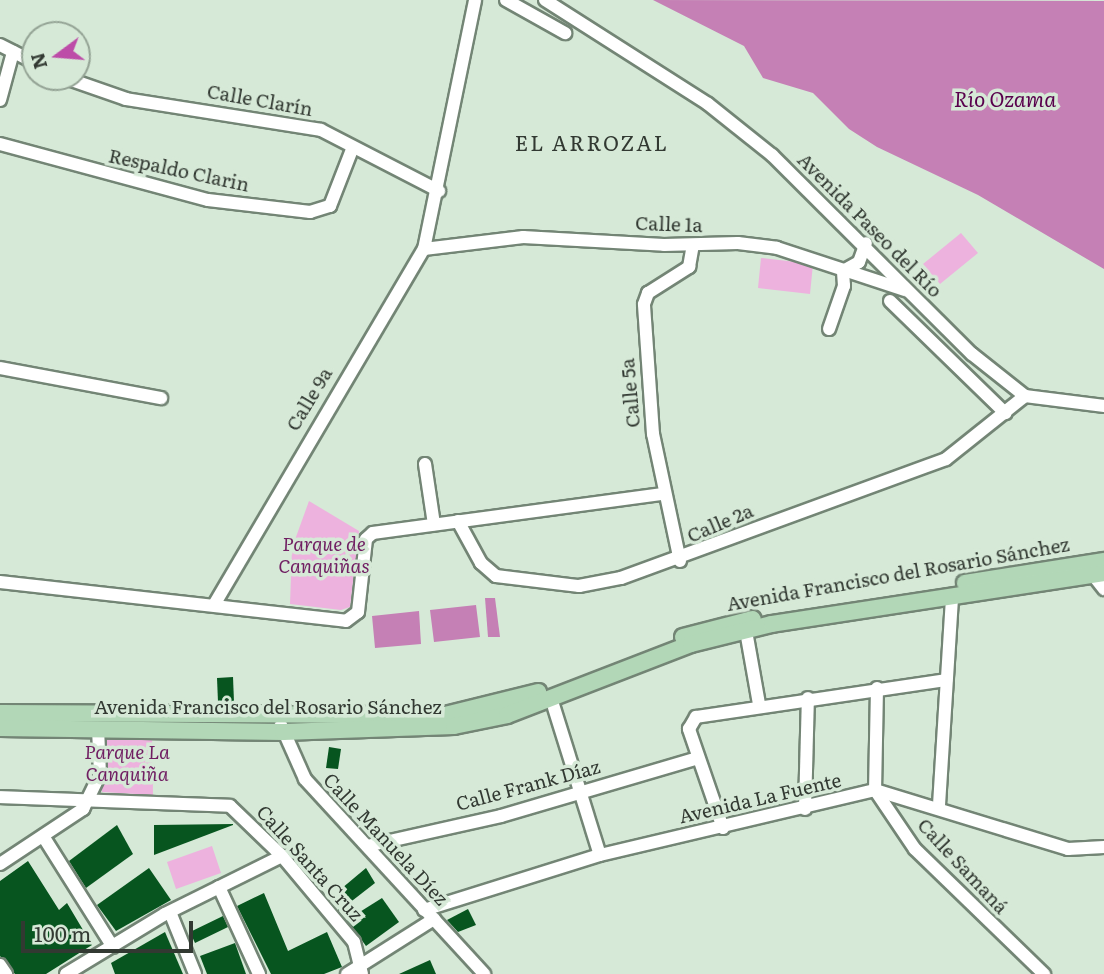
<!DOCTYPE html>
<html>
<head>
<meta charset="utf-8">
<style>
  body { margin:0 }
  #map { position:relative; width:1104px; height:974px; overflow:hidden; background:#d6e9d7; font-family:Literata,serif }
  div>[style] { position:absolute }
  .green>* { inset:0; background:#edb2de }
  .water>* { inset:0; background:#c580b5 }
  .building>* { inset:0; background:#07551f }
  .roads { filter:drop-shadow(2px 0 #738575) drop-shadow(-2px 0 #738575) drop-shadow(0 2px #738575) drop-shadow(0 -2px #738575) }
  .minor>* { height:12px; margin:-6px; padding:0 6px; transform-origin:6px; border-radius:6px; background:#fff }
  .major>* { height:16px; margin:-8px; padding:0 8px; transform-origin:8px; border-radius:8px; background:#b2d7b7 }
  span { translate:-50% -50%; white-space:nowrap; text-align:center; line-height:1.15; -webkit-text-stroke:7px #d6e9d7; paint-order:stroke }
  .street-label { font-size:19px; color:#323932 }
  .park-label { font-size:19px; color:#701e62; font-style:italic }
  .water-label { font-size:21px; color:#58004c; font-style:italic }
  .neighbourhood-label { font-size:21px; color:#323932; letter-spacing:2px }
  .north { position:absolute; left:21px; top:21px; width:70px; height:70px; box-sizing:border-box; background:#d6e9d7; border:2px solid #94a395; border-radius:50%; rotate:254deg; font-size:19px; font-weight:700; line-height:28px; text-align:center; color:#323932 }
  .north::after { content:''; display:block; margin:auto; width:24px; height:32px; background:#bd4ca8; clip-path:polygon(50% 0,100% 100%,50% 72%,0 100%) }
  .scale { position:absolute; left:21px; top:921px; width:172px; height:32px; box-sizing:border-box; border:4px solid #323932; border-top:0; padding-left:9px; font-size:21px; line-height:24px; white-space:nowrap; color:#323932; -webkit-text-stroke:5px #d6e9d7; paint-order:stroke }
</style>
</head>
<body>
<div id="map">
  <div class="green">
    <i style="clip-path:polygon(961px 233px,978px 253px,940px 284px,923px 264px)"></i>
    <i style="clip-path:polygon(761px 258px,813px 264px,810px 294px,758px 288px)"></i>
    <i style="clip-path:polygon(309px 501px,359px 531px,350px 607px,341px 610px,290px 604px,292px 548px)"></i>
    <i style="clip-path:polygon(103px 730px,152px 733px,153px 795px,102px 792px)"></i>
    <i style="clip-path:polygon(212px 846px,221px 873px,176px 889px,167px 862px)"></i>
  </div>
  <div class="water">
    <i style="clip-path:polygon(653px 0,1104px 1px,1104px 269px,978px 195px,877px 147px,849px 129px,813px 93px,763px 78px,744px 46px)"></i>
    <i style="clip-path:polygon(485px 598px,495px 598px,500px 637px,488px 637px)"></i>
    <i style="clip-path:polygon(476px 605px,480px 637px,434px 642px,430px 610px)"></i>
    <i style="clip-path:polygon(419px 611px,421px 644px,375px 648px,372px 616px)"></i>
  </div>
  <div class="building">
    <i style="clip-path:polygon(233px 677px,234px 702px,218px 702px,217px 678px)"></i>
    <i style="clip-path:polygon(329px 747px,341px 749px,338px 769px,326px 768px)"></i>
    <i style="clip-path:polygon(117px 825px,133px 854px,86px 888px,69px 861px)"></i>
    <i style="clip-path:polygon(154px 825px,233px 824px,233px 825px,154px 855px)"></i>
    <i style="clip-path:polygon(28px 861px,59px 910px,67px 903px,92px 945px,46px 974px,15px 974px,0 956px,0 881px)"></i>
    <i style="clip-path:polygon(149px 868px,171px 900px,116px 931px,97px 905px)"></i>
    <i style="clip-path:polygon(366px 868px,375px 883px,339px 911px,329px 899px)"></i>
    <i style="clip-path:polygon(264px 893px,288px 951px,327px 932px,342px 967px,324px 974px,271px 974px,237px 906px)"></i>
    <i style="clip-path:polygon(382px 898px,399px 922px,366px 946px,347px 920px)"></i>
    <i style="clip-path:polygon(468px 909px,476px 925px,458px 932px,447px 920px)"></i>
    <i style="clip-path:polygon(223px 916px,228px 927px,195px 943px,190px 932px)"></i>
    <i style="clip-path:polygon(165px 932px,183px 974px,115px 974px,111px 963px)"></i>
    <i style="clip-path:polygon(235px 943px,246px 974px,207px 974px,200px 956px)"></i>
    <i style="clip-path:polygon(430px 960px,436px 974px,399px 974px)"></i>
  </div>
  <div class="roads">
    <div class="minor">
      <i style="left:506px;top:0;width:68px;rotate:29.2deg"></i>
      <i style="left:545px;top:0;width:193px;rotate:32.5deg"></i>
      <i style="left:708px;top:104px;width:82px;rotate:38.6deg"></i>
      <i style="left:772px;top:155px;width:282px;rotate:44.9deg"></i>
      <i style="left:972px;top:354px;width:68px;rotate:38.4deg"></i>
      <i style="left:1025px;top:396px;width:80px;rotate:7.2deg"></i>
      <i style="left:0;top:45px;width:39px;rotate:27deg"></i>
      <i style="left:63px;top:77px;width:67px;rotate:19.2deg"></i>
      <i style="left:126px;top:99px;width:197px;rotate:9deg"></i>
      <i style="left:321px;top:130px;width:133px;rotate:27.3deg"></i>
      <i style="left:0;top:100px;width:50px;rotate:-74.8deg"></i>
      <i style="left:0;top:144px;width:215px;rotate:15.1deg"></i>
      <i style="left:208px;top:200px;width:103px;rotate:6.7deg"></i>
      <i style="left:310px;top:212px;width:21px;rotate:-17deg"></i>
      <i style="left:330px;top:206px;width:63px;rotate:-68.7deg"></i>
      <i style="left:424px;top:249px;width:100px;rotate:-6.9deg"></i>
      <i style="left:523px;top:237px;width:141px;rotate:3.2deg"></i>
      <i style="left:664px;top:245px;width:74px;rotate:-1.5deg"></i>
      <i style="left:738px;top:243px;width:39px;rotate:7deg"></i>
      <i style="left:777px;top:248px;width:135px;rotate:18.2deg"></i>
      <i style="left:890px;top:301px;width:161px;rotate:44.2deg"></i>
      <i style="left:829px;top:329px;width:46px;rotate:-70.8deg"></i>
      <i style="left:844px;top:286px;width:15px;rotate:-94deg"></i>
      <i style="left:843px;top:271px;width:18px;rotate:-29deg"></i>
      <i style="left:859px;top:262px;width:20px;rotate:-70deg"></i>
      <i style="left:0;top:368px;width:164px;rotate:10.6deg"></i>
      <i style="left:425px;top:464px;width:61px;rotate:81.5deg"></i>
      <i style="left:458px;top:521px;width:48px;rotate:61.3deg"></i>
      <i style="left:481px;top:563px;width:20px;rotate:41deg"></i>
      <i style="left:496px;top:576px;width:84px;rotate:6.9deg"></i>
      <i style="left:579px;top:586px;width:43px;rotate:-10.8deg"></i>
      <i style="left:621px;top:578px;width:346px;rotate:-20.1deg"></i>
      <i style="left:946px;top:459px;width:101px;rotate:-38.6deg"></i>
      <i style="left:680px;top:561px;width:130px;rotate:-102deg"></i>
      <i style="left:653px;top:434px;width:130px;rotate:-94deg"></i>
      <i style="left:644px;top:304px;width:12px;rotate:-70deg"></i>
      <i style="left:648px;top:293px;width:49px;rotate:-32.4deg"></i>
      <i style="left:689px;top:267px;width:22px;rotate:-80deg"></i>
      <i style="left:1093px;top:575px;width:18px;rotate:52deg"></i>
      <i style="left:0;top:582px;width:348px;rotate:6.4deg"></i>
      <i style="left:346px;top:621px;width:15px;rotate:-37deg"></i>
      <i style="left:358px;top:612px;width:73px;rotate:-83.7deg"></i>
      <i style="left:366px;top:539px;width:9px;rotate:-41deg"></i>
      <i style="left:373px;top:533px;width:292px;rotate:-7.7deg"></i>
      <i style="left:214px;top:605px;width:413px;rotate:-59.5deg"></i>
      <i style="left:424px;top:249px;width:254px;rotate:-78.4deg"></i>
      <i style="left:746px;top:631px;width:74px;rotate:79.9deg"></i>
      <i style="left:877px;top:688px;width:102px;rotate:91.1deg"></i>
      <i style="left:875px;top:790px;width:71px;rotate:55.9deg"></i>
      <i style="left:915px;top:849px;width:180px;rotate:44.1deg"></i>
      <i style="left:551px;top:698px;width:164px;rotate:72.7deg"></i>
      <i style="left:281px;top:725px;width:59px;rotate:66deg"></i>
      <i style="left:305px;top:779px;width:265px;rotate:47.4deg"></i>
      <i style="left:0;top:797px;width:230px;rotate:2.2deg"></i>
      <i style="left:230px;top:806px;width:72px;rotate:43.9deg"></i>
      <i style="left:282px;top:856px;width:112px;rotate:50.1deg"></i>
      <i style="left:354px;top:942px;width:33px;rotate:76deg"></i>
      <i style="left:939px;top:805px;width:209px;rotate:-86.4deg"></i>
      <i style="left:805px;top:809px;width:111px;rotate:-88.5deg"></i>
      <i style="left:723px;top:828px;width:105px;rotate:-109deg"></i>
      <i style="left:689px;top:729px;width:14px;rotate:-60deg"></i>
      <i style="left:696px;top:717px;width:253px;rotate:-8.4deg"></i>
      <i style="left:43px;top:836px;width:131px;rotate:57.8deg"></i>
      <i style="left:367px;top:846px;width:137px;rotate:-12.6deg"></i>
      <i style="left:501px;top:816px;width:205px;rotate:-16.4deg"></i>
      <i style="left:0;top:864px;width:100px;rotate:-33.5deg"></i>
      <i style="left:83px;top:809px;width:39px;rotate:-64deg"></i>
      <i style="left:100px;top:774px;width:45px;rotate:-92.5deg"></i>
      <i style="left:219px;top:887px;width:96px;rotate:65.3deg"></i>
      <i style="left:424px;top:910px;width:184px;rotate:-17.4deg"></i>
      <i style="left:600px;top:855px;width:283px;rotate:-13.3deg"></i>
      <i style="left:875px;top:790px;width:202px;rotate:17deg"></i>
      <i style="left:1068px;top:849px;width:36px;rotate:-3deg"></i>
      <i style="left:170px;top:912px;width:67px;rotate:68deg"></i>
      <i style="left:0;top:965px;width:11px;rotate:56deg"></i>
      <i style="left:66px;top:974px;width:116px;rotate:-31.2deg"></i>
      <i style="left:165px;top:914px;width:131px;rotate:-26.4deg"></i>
      <i style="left:347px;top:974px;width:103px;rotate:-32.3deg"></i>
    </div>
    <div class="major">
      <i style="left:965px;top:583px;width:141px;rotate:-9deg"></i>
      <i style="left:683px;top:637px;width:72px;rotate:-14.4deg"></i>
      <i style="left:0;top:713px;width:445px;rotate:0.3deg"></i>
      <i style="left:445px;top:715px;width:96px;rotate:-13.9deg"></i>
      <i style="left:0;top:728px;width:283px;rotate:0.8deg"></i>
      <i style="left:283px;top:732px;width:171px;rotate:-2deg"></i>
      <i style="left:454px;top:726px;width:54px;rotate:-11.7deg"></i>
      <i style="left:507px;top:715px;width:197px;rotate:-21.1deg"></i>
      <i style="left:691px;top:644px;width:83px;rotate:-13.9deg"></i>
      <i style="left:772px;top:624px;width:336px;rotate:-8.7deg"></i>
    </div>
  </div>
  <div class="street-label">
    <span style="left:260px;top:100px;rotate:10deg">Calle Clarín</span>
    <span style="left:179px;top:170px;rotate:12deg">Respaldo Clarin</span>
    <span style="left:669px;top:224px;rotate:2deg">Calle 1a</span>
    <span style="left:870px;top:225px;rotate:45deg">Avenida Paseo del Río</span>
    <span style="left:630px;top:393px;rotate:-95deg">Calle 5a</span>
    <span style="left:309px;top:399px;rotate:-59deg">Calle 9a</span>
    <span style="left:720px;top:523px;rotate:-23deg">Calle 2a</span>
    <span style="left:898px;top:574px;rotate:-10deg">Avenida Francisco del Rosario Sánchez</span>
    <span style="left:268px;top:707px">Avenida Francisco del Rosario Sánchez</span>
    <span style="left:528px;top:785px;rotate:-15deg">Calle Frank Díaz</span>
    <span style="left:760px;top:798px;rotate:-13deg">Avenida La Fuente</span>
    <span style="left:386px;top:839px;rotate:47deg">Calle Manuela Díez</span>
    <span style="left:310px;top:863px;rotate:48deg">Calle Santa Cruz</span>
    <span style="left:963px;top:866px;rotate:47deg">Calle Samaná</span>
  </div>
  <div class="park-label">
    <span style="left:324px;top:555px">Parque de<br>Canquiñas</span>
    <span style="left:127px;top:763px">Parque La<br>Canquiña</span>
  </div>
  <div class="water-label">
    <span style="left:1005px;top:98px">Río Ozama</span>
  </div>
  <div class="neighbourhood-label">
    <span style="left:592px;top:142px">EL ARROZAL</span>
  </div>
  <div class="north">N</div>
  <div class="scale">100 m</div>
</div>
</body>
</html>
